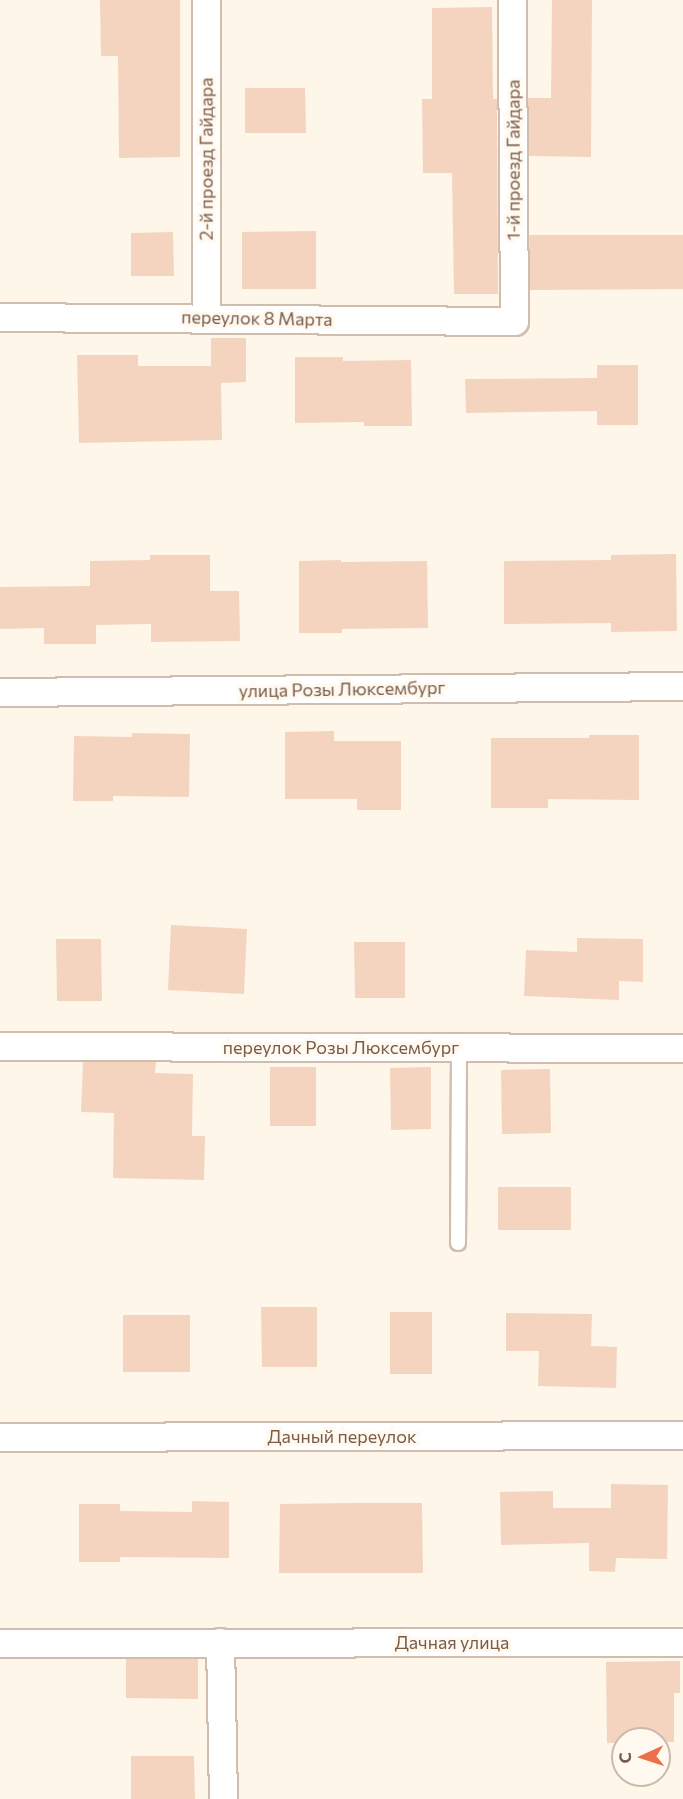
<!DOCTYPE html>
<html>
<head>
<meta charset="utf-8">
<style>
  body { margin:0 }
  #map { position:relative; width:683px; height:1799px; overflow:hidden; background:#fdf6e9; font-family:Commissioner,sans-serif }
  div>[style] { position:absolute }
  .building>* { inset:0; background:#f4d4bf }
  .roads { filter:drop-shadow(2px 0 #d1bdad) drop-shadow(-2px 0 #d1bdad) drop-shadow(0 2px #d1bdad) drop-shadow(0 -2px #d1bdad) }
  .lane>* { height:14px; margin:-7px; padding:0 7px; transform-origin:7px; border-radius:7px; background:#fff }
  .street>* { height:27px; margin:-13.5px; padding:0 13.5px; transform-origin:13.5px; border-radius:13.5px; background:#fff }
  span { translate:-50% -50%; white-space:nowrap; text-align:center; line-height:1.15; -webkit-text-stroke:6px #fff9f0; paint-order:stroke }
  .street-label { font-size:18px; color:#7a5c4a }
  .north { position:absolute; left:611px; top:1727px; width:60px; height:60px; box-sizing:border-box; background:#fff9f0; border:2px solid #cabaae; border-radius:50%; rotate:267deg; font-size:16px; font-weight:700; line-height:24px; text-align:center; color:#7a5c4a }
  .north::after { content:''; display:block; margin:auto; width:21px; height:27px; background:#ec6e4a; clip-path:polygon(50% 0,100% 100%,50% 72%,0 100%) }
</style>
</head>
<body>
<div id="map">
  <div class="building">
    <i style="clip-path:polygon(100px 0,180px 0,180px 157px,119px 158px,118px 56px,101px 56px)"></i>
    <i style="clip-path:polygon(552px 0,592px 0,591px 157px,529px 156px,528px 98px,551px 98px)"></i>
    <i style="clip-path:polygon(492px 7px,493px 99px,497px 99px,498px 294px,454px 294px,452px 173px,423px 173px,422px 99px,432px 99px,432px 8px)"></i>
    <i style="clip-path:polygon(245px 88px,305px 88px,306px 133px,245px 133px)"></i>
    <i style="clip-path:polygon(316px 231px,316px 289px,242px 289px,242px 232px)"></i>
    <i style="clip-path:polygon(173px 232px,174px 276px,131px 276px,131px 233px)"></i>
    <i style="clip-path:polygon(529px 235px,683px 235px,683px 289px,530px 290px)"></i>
    <i style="clip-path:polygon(211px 338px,246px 338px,246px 382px,221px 383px,222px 440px,79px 443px,77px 355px,138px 355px,138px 366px,211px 366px)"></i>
    <i style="clip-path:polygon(295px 357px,343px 357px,343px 361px,411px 360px,412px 426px,364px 426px,364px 422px,295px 423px)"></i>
    <i style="clip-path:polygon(597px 365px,638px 365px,638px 425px,597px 425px,597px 411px,466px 413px,465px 379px,597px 378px)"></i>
    <i style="clip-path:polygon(676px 554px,677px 631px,611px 632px,611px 623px,504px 624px,504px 561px,611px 560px,611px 555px)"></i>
    <i style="clip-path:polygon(150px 555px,210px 555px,210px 591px,239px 591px,240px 641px,151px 642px,151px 624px,96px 625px,96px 644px,44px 644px,44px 628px,0 629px,0 587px,90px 586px,90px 561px,150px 560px)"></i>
    <i style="clip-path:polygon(341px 560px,341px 562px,427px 561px,428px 628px,342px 629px,342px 633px,299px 633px,299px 561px)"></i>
    <i style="clip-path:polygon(334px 731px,334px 741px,401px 741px,401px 810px,357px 810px,357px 799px,285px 799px,285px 732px)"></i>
    <i style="clip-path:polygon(132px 733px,190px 734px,189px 797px,113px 796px,113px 801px,73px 801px,74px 736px,132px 737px)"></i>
    <i style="clip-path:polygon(589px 735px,639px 735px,639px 800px,548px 799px,548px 808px,491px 808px,491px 738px,589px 738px)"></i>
    <i style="clip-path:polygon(171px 925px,247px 929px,244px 994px,168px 990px)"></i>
    <i style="clip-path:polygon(577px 938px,643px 939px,643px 982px,619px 981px,619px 1000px,524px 996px,526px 950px,577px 952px)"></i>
    <i style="clip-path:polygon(56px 939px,101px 939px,102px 1001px,57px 1001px)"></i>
    <i style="clip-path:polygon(354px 942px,405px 942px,405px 998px,355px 998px)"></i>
    <i style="clip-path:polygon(83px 1062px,156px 1062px,155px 1073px,193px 1074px,192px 1136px,205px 1136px,204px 1180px,113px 1178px,114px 1113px,81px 1112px)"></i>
    <i style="clip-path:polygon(270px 1067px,316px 1067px,316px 1126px,270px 1126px)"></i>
    <i style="clip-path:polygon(431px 1067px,431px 1129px,391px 1130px,390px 1068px)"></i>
    <i style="clip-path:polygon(550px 1069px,551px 1133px,502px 1134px,501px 1070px)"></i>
    <i style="clip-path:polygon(498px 1187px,571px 1187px,571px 1230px,498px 1230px)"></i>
    <i style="clip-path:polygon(261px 1307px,317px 1307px,317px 1367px,262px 1367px)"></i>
    <i style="clip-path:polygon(390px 1312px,432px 1312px,432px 1374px,390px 1374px)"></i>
    <i style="clip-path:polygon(506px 1313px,592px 1314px,591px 1346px,617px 1347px,616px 1388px,538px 1386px,539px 1351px,506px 1351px)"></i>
    <i style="clip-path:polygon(123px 1315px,190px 1315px,190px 1372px,123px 1372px)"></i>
    <i style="clip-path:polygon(611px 1484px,668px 1485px,667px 1559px,616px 1558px,615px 1572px,589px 1571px,589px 1543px,501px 1545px,500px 1492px,553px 1491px,553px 1508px,611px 1508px)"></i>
    <i style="clip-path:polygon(192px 1501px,229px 1502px,229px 1558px,120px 1557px,120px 1562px,79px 1562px,79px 1504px,120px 1504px,120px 1511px,192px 1512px)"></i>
    <i style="clip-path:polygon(356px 1503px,422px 1503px,423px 1573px,279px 1573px,280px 1504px)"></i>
    <i style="clip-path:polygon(126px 1659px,198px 1659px,198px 1699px,126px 1698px)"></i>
    <i style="clip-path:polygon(680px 1661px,680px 1693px,674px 1693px,674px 1742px,659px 1742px,659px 1739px,623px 1739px,623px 1743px,607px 1743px,606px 1662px)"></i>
    <i style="clip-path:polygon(131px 1756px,194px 1756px,195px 1799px,131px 1799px)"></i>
  </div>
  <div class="roads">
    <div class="lane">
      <i style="left:458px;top:1243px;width:195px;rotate:-89.7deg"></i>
    </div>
    <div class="street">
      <i style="left:206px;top:0;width:318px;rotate:90deg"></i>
      <i style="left:0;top:317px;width:514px;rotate:0.45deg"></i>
      <i style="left:514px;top:321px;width:321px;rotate:-90.4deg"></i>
      <i style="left:0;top:692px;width:683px;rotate:-0.5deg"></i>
      <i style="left:0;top:1046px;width:683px;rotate:0.17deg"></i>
      <i style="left:0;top:1437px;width:683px;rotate:-0.17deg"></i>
      <i style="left:220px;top:1642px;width:157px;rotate:88.9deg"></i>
      <i style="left:0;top:1643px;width:683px;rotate:-0.08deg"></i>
    </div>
  </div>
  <div class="street-label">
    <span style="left:206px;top:159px;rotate:-90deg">2-й проезд Гайдара</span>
    <span style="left:513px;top:160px;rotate:-90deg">1-й проезд Гайдара</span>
    <span style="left:257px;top:318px;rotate:1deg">переулок 8 Марта</span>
    <span style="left:342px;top:689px;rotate:-1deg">улица Розы Люксембург</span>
    <span style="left:341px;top:1047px">переулок Розы Люксембург</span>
    <span style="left:342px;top:1436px">Дачный переулок</span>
    <span style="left:452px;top:1642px">Дачная улица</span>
  </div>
  <div class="north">С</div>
</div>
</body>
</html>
